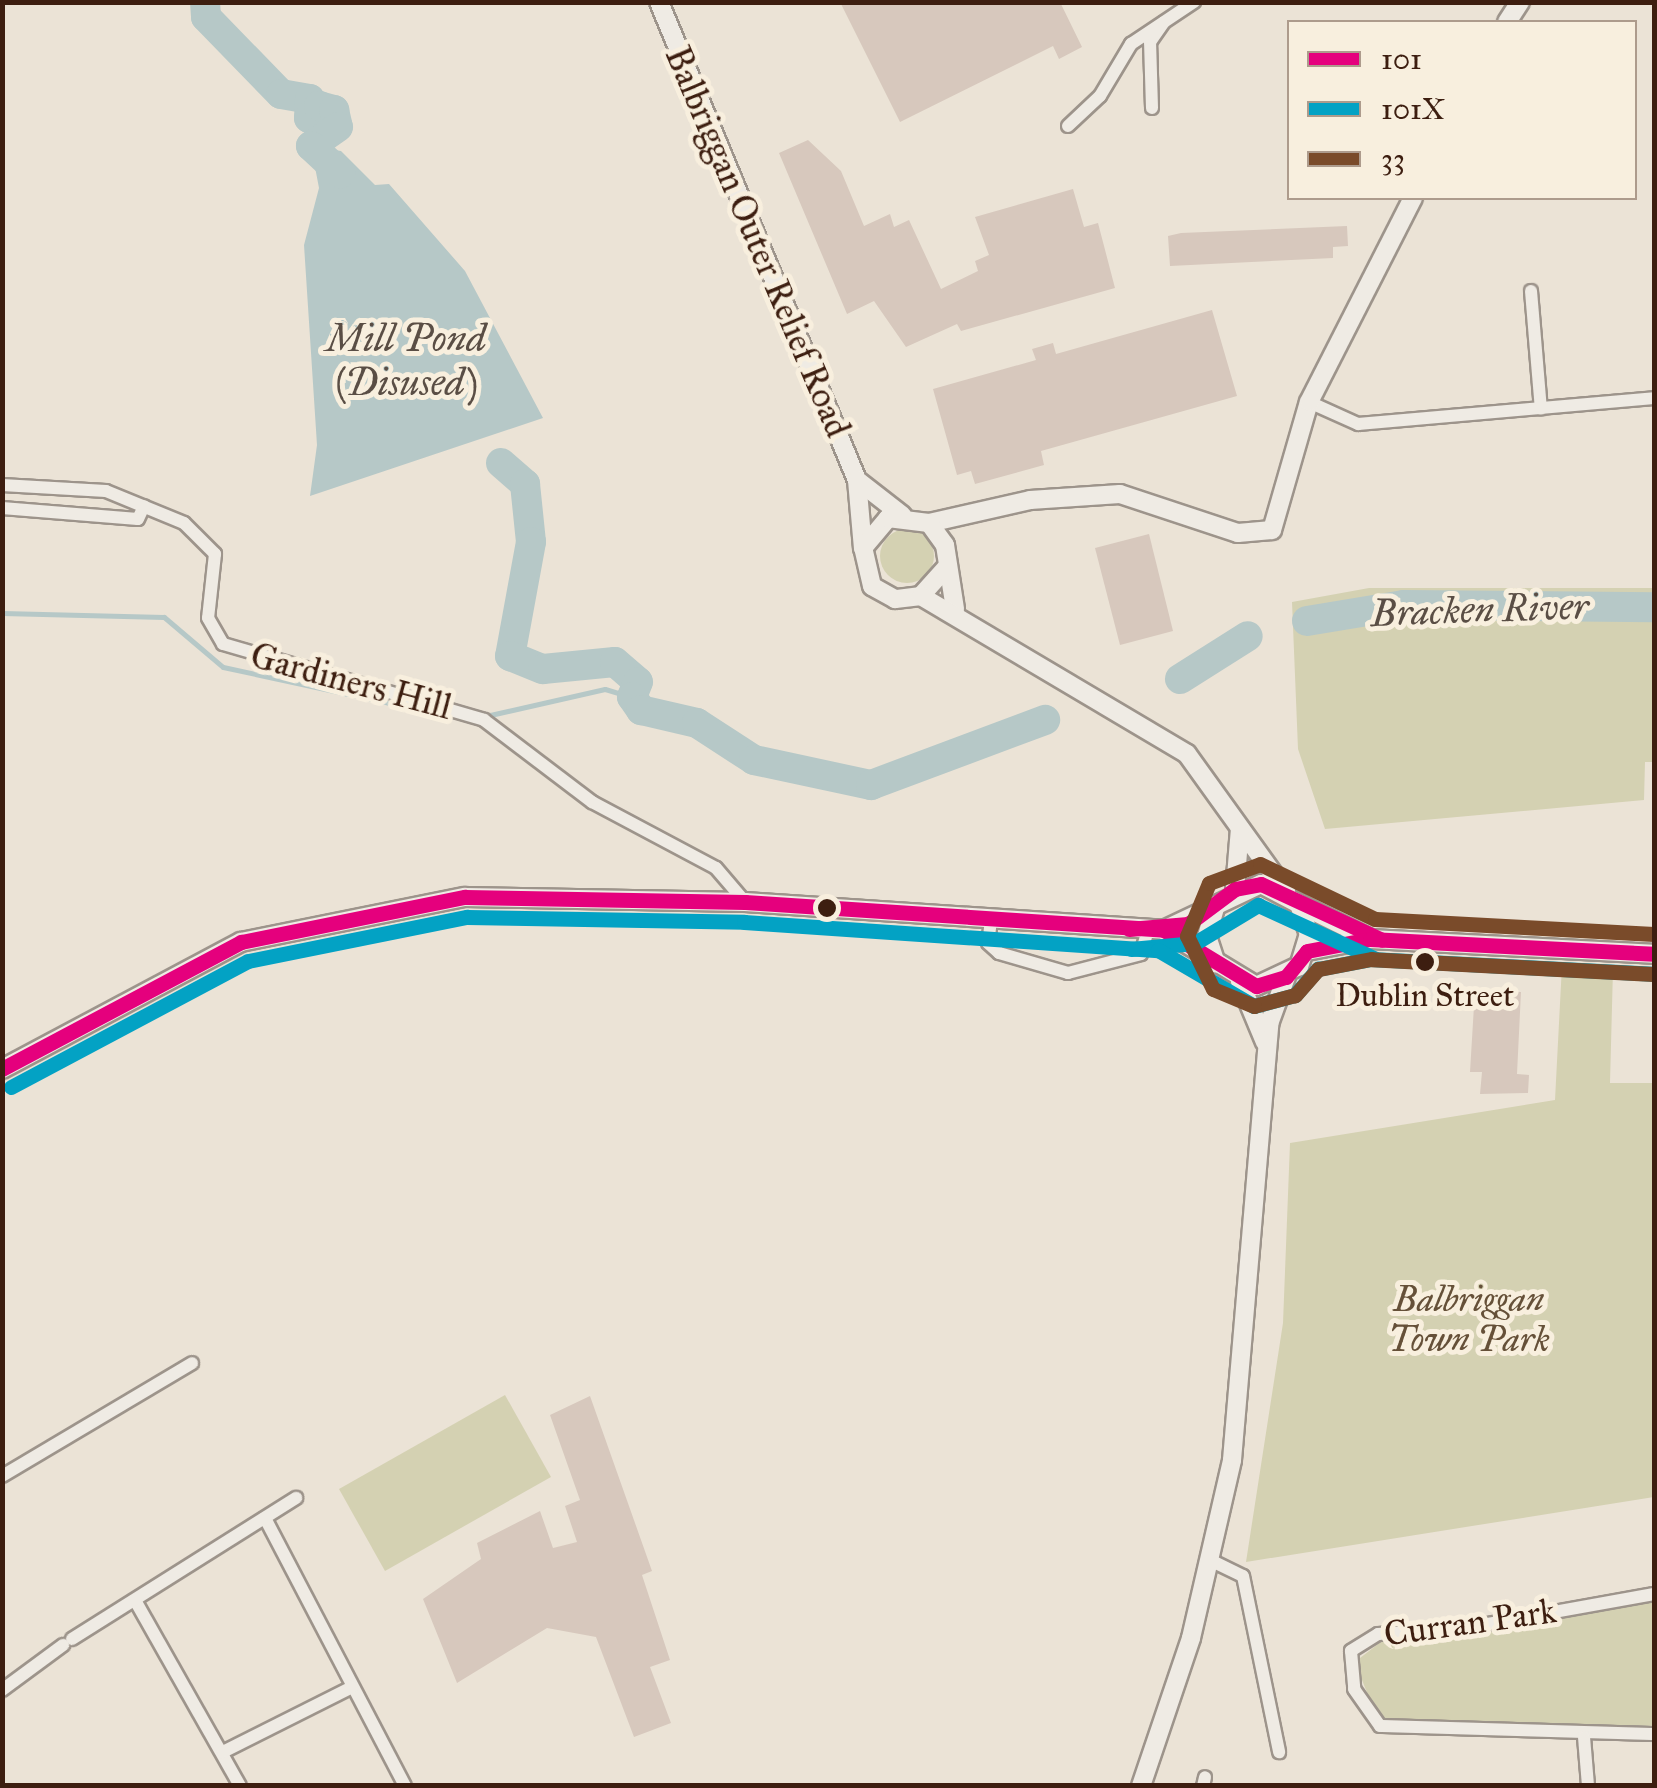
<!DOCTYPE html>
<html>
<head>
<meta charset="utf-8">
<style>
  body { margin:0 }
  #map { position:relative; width:1657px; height:1788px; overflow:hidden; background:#ebe3d6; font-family:"IM FELL Great Primer",serif }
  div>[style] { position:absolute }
  .green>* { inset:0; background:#d4d1b2 }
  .round { border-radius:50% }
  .water>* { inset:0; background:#b6c8c7 }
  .stream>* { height:5px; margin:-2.5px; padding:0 2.5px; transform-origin:2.5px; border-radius:2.5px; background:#b6c8c7 }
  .river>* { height:30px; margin:-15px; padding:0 15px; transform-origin:15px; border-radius:15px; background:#b6c8c7 }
  .building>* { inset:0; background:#d7c8bd }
  .roads { filter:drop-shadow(2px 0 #9d948b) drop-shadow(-2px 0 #9d948b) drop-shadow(0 2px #9d948b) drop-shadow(0 -2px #9d948b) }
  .street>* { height:12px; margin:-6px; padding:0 6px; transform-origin:6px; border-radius:6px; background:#efebe4 }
  .secondary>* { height:18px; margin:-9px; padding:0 9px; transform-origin:9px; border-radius:9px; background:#efebe4 }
  .bus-1>* { height:15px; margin:-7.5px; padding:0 7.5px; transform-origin:7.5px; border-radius:7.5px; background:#e5007d }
  .bus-2>* { height:15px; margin:-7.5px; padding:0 7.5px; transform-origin:7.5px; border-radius:7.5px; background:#03a2c4 }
  .bus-3>* { height:15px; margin:-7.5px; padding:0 7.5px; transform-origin:7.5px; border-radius:7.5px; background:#7a4b2a }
  .dots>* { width:28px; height:28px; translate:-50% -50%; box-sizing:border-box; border:5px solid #f8efde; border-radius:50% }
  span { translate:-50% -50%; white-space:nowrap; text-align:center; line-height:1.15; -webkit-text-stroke:10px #f8efde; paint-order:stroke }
  .bus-label { font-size:32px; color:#3d1e10 }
  .street-label { font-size:35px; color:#3d1e10 }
  .park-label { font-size:35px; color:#655038; font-style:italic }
  .water-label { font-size:38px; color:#5a4e45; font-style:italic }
  .frame { position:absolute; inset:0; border:5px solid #3d1e10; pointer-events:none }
  .legend { position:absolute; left:1287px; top:20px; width:350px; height:180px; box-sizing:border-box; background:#f8efde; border:2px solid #ad9b8c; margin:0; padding:12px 18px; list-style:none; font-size:30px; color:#3d1e10 }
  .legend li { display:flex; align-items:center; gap:20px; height:50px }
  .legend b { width:50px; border:2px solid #ad9b8c }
</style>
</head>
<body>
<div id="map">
  <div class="green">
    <i class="round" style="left:880px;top:529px;width:54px;height:54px"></i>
    <i style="clip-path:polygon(1369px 588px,1654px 588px,1654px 762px,1645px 762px,1644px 800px,1325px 829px,1298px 749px,1292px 602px)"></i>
    <i style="clip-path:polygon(1562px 965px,1581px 974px,1613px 969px,1610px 1083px,1654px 1083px,1654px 1497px,1246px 1562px,1283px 1323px,1290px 1143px,1555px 1100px)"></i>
    <i style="clip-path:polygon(505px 1395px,551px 1477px,385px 1571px,339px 1489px)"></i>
    <i style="clip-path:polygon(1654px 1600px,1654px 1726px,1397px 1722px,1376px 1715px,1360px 1675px,1360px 1658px,1382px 1641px,1462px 1637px)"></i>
  </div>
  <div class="water">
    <i style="clip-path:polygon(311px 146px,341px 151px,375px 185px,389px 184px,465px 271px,543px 418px,310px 496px,317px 445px,304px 245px,319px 188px)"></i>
  </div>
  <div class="stream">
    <i style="left:2px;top:613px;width:162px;rotate:1.4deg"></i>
    <i style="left:164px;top:617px;width:77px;rotate:40.3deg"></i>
    <i style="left:223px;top:667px;width:236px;rotate:12.2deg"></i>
    <i style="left:477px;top:718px;width:131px;rotate:-12.8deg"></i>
    <i style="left:605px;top:689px;width:28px;rotate:17deg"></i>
  </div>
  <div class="river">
    <i style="left:205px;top:2px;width:15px;rotate:86deg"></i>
    <i style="left:206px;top:17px;width:107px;rotate:45.8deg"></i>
    <i style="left:281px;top:94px;width:29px;rotate:10deg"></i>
    <i style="left:310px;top:99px;width:19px;rotate:93deg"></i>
    <i style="left:309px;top:118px;width:16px;rotate:-50deg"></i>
    <i style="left:319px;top:106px;width:16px;rotate:15deg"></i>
    <i style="left:334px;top:110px;width:17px;rotate:77deg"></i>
    <i style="left:338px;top:127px;width:33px;rotate:145deg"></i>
    <i style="left:311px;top:146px;width:40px;rotate:43deg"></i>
    <i style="left:501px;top:463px;width:32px;rotate:41deg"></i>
    <i style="left:525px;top:484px;width:58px;rotate:84.1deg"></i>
    <i style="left:531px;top:542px;width:116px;rotate:100.4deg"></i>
    <i style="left:510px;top:656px;width:35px;rotate:22deg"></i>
    <i style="left:543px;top:669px;width:72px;rotate:-5.6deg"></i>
    <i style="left:615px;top:662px;width:30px;rotate:41deg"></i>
    <i style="left:638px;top:682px;width:16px;rotate:112deg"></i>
    <i style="left:632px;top:697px;width:16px;rotate:55deg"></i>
    <i style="left:641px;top:710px;width:57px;rotate:13.1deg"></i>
    <i style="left:697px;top:723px;width:68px;rotate:33deg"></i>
    <i style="left:754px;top:760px;width:120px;rotate:12.1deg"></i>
    <i style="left:871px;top:785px;width:186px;rotate:-20.5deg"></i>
    <i style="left:1307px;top:621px;width:98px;rotate:-9.4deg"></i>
    <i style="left:1404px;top:605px;width:250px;rotate:0.5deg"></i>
    <i style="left:1180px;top:679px;width:80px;rotate:-32.3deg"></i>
  </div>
  <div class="building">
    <i style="clip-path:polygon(840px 2px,1060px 2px,1082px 47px,1059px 59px,1053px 46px,900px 122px)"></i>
    <i style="clip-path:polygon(808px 140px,841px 171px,864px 226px,890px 214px,894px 227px,909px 220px,941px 289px,978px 271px,975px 261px,989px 255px,975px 217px,1073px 189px,1084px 227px,1098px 223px,1115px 288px,961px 331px,957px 324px,906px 347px,874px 301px,847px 314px,779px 153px)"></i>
    <i style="clip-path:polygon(1347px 226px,1348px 246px,1333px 247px,1333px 258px,1170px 266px,1168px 236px,1181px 233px)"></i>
    <i style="clip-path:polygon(1212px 310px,1237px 396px,1041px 451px,1044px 465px,975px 484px,971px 471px,957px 475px,933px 389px,1036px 360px,1032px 349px,1053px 343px,1056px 354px)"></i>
    <i style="clip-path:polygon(1149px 534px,1173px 631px,1120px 645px,1095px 548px)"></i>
    <i style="clip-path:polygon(1475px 989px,1521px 992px,1517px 1074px,1529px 1075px,1528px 1093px,1480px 1094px,1482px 1072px,1470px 1072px)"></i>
    <i style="clip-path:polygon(590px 1396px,652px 1571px,642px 1575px,670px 1660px,650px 1667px,671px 1723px,634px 1737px,596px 1637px,547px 1628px,457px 1683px,423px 1599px,481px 1559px,477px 1543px,540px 1511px,553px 1548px,577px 1542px,565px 1506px,580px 1500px,550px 1415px)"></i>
  </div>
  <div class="roads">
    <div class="street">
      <i style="left:1152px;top:108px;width:66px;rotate:-91.7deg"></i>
      <i style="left:1150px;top:42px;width:24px;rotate:-55deg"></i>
      <i style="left:1068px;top:126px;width:44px;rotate:-43.2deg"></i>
      <i style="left:1100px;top:96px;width:61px;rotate:-59.2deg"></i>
      <i style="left:1131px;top:44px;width:76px;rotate:-33.7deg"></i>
      <i style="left:1531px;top:291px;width:118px;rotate:85.2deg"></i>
      <i style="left:1309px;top:402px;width:54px;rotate:24.2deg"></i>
      <i style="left:1358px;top:424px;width:297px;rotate:-5deg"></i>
      <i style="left:2px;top:485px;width:104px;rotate:3.3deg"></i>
      <i style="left:106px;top:491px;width:84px;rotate:22.3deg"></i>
      <i style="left:184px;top:523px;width:44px;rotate:45deg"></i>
      <i style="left:215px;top:554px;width:64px;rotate:96.2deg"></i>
      <i style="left:208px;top:618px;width:30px;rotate:60deg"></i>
      <i style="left:223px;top:644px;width:272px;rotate:16.2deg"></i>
      <i style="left:484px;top:720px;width:136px;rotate:37.2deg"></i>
      <i style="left:592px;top:802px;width:140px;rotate:28deg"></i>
      <i style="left:716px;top:868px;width:45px;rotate:49.5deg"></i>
      <i style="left:2px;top:508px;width:136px;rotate:4.6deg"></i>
      <i style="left:138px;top:519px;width:14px;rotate:-65deg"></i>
      <i style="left:991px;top:920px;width:23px;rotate:97deg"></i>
      <i style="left:988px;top:943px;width:15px;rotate:42deg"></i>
      <i style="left:999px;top:953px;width:72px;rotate:16.2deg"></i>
      <i style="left:1068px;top:973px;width:75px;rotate:-14.6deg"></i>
      <i style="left:1141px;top:954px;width:26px;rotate:-74deg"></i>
      <i style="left:2px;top:1476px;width:221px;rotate:-30.7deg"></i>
      <i style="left:265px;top:1518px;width:302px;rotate:62.4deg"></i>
      <i style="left:1212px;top:1561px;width:34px;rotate:26deg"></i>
      <i style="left:1243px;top:1576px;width:180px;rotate:78.4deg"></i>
      <i style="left:1654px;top:1594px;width:197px;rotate:169.8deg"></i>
      <i style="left:1460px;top:1629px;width:82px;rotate:176.5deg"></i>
      <i style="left:1378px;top:1634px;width:32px;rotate:148deg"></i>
      <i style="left:1351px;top:1651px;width:38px;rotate:85deg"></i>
      <i style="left:1354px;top:1689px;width:45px;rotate:54.9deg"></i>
      <i style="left:1380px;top:1726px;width:274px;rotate:1.7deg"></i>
      <i style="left:136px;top:1602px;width:211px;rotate:60.5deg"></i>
      <i style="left:72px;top:1639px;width:265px;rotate:-32.2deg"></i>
      <i style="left:2px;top:1690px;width:76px;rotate:-36.4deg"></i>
      <i style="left:1584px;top:1737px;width:49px;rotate:85.3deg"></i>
      <i style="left:223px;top:1752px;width:144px;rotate:-26.7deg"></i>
      <i style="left:1203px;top:1786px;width:9px;rotate:-77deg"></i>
    </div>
    <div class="secondary">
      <i style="left:659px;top:2px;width:517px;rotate:67.5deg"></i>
      <i style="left:857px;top:480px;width:68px;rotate:85deg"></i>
      <i style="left:1507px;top:22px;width:24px;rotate:-57deg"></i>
      <i style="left:857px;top:480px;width:57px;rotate:37.9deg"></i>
      <i style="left:929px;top:523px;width:104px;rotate:-12.8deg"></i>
      <i style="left:1030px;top:500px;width:90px;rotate:-3.8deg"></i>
      <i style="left:1120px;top:494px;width:124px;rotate:18.3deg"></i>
      <i style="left:1238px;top:533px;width:34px;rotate:-5deg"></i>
      <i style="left:1272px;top:530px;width:133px;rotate:-73.9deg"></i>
      <i style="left:1309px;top:402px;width:229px;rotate:-63deg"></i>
      <i style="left:945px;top:569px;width:36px;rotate:132deg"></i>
      <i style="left:921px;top:596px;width:26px;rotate:173deg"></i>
      <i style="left:895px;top:599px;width:26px;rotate:-151deg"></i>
      <i style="left:872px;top:586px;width:39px;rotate:-103deg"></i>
      <i style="left:863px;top:548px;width:39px;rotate:-50deg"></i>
      <i style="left:888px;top:518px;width:41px;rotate:7deg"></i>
      <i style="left:929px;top:523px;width:27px;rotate:54deg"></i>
      <i style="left:945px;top:545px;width:65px;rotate:81.1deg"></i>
      <i style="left:921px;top:596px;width:309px;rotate:30.7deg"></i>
      <i style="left:1187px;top:754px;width:170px;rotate:54.3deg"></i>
      <i style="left:1235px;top:889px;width:61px;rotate:-85.3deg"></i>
      <i style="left:1299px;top:904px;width:79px;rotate:26.2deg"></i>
      <i style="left:1215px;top:908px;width:29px;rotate:106deg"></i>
      <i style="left:1207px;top:936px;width:29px;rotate:72deg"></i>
      <i style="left:1307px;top:951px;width:64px;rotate:-10.8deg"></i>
      <i style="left:1370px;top:939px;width:284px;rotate:3deg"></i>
      <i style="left:1240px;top:982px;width:65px;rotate:67.4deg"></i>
      <i style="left:2px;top:1069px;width:271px;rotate:-28deg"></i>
      <i style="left:241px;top:942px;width:228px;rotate:-11.4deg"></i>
      <i style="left:465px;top:897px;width:280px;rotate:1deg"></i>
      <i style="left:745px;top:902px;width:420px;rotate:3.8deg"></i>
      <i style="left:1164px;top:930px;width:107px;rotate:-25.4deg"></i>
      <i style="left:1261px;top:884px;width:43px;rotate:27.8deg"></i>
      <i style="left:1299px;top:904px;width:32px;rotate:72deg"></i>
      <i style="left:1309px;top:934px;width:34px;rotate:107deg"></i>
      <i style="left:1299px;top:966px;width:47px;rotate:155.1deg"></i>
      <i style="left:1256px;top:986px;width:108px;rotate:-148.7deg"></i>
      <i style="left:1141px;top:1786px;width:156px;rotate:-71.3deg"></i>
      <i style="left:1191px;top:1638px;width:183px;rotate:-77deg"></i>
      <i style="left:1232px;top:1460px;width:438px;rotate:-85.1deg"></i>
      <i style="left:1269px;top:1024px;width:50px;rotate:-70.1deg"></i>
    </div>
  </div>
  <div class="bus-1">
    <i style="left:1129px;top:929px;width:59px;rotate:-4.8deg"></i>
    <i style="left:1188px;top:924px;width:59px;rotate:-36.7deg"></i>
    <i style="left:1235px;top:889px;width:26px;rotate:-11deg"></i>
    <i style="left:1261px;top:884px;width:133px;rotate:24.8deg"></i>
    <i style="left:2px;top:1069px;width:271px;rotate:-28deg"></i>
    <i style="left:241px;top:942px;width:228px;rotate:-11.4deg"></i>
    <i style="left:465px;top:897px;width:280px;rotate:1deg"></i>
    <i style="left:745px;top:902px;width:420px;rotate:3.8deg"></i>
    <i style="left:1164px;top:930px;width:108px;rotate:31.3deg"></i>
    <i style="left:1256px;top:986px;width:31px;rotate:-17deg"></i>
    <i style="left:1286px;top:977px;width:33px;rotate:-51deg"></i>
    <i style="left:1307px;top:951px;width:64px;rotate:-10.8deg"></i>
    <i style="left:1370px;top:939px;width:284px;rotate:3deg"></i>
  </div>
  <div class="bus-2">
    <i style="left:1131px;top:949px;width:64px;rotate:-5.4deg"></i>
    <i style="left:1195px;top:943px;width:74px;rotate:-31.1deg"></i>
    <i style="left:1258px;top:905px;width:128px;rotate:24.6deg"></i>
    <i style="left:11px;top:1087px;width:268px;rotate:-28deg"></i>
    <i style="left:248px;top:961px;width:223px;rotate:-11.4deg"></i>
    <i style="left:467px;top:917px;width:277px;rotate:1deg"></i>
    <i style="left:744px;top:922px;width:415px;rotate:3.9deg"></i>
    <i style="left:1158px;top:950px;width:111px;rotate:30.3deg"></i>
    <i style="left:1254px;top:1006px;width:42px;rotate:-15deg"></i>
    <i style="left:1295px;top:995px;width:35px;rotate:-49deg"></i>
    <i style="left:1318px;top:969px;width:54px;rotate:-10.7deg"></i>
    <i style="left:1371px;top:959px;width:282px;rotate:3deg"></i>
  </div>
  <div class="bus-3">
    <i style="left:1653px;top:974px;width:282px;rotate:-177deg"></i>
    <i style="left:1371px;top:959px;width:54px;rotate:169.3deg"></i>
    <i style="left:1318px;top:969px;width:35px;rotate:131deg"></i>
    <i style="left:1295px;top:995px;width:42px;rotate:165deg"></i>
    <i style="left:1254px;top:1006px;width:44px;rotate:-157.5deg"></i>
    <i style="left:1213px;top:989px;width:59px;rotate:-116.1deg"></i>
    <i style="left:1187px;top:936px;width:57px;rotate:-67.5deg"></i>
    <i style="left:1209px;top:883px;width:54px;rotate:-20.4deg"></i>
    <i style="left:1260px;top:864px;width:127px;rotate:25.6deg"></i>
    <i style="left:1375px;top:919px;width:279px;rotate:3.1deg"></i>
  </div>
  <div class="dots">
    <i style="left:827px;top:908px;background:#3d1e10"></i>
    <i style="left:1425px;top:962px;background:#3d1e10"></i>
  </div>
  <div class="bus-label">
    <span style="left:1425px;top:996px">Dublin Street</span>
  </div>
  <div class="street-label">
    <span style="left:757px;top:242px;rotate:67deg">Balbriggan Outer Relief Road</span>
    <span style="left:351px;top:682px;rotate:15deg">Gardiners Hill</span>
    <span style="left:1470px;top:1623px;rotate:-8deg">Curran Park</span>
  </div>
  <div class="park-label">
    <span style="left:1469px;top:1320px">Balbriggan<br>Town Park</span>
  </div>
  <div class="water-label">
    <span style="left:406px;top:361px">Mill Pond<br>(Disused)</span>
    <span style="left:1480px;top:610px;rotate:-2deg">Bracken River</span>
  </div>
  <div class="frame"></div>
  <ul class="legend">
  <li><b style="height:12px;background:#e5007d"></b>101</li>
  <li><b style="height:12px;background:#03a2c4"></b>101X</li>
  <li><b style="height:12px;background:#7a4b2a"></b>33</li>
  </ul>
</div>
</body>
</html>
